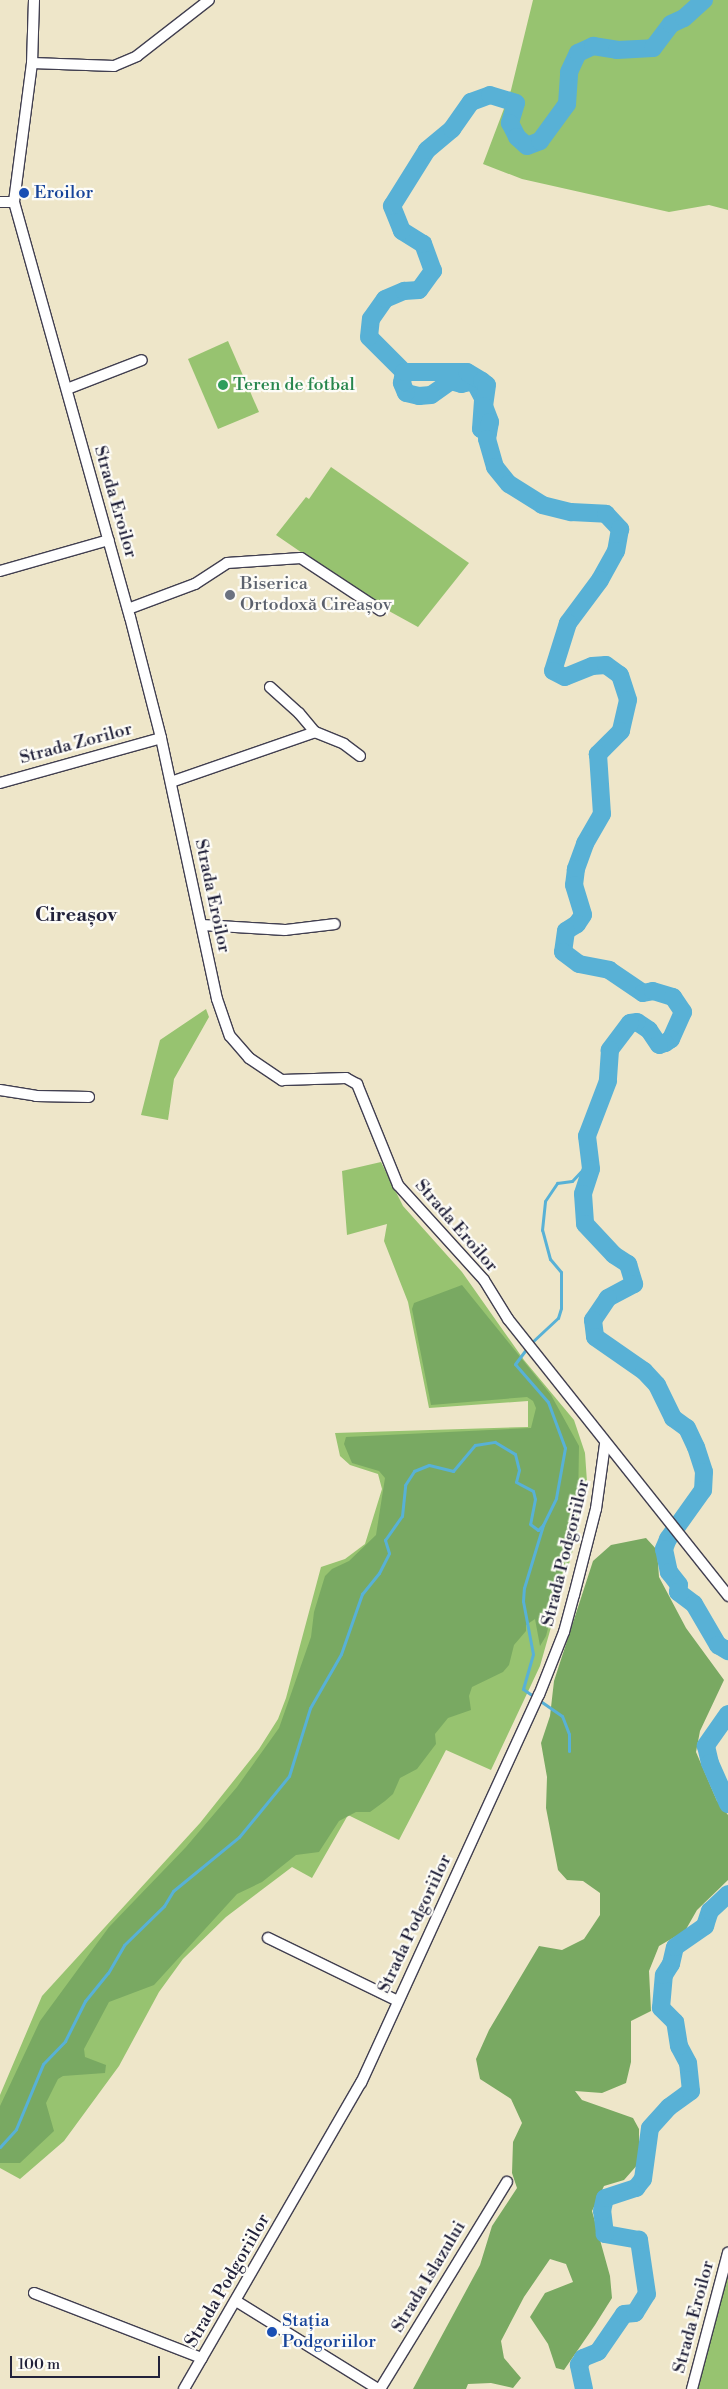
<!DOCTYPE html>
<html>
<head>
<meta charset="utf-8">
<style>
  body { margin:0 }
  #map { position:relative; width:728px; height:2389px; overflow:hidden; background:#eee6c9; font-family:"Libre Bodoni",serif }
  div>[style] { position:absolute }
  .green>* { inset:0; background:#97c370 }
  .forest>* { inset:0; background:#79a962 }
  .stream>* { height:3px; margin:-1.5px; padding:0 1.5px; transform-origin:1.5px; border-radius:1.5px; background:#58b1d6 }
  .river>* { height:18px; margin:-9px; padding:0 9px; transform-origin:9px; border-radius:9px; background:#58b1d6 }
  .roads { filter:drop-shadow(1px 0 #413f50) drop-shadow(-1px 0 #413f50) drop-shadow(0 1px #413f50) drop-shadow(0 -1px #413f50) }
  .minor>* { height:10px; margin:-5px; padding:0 5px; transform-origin:5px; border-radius:5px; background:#fff }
  .dots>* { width:14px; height:14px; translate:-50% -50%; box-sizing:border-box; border:2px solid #fdfcf7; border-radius:50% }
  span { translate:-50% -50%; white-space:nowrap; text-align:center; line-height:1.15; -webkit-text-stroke:4.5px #fdfcf7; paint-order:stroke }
  .transit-label { font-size:18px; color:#164399 }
  .left { translate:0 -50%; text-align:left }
  .leisure-label { font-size:18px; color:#27864d }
  .street-label { font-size:18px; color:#22223b }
  .worship-label { font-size:18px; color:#5b616d }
  .quarter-label { font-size:20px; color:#22223b; font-weight:700 }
  .scale { position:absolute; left:10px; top:2356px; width:150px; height:22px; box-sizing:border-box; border:2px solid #22223b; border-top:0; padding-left:6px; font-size:15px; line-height:18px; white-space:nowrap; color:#22223b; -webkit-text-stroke:4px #fdfcf7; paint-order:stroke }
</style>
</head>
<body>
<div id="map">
  <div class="green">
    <i style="clip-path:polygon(533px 0,728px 0,728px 210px,709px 205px,669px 212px,522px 179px,483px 164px,511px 90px)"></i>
    <i style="clip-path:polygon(228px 341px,259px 412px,218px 429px,188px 359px)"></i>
    <i style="clip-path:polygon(331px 467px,469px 563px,418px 627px,378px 605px,276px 535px,306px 497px,309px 499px)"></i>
    <i style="clip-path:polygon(206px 1009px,209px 1017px,174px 1079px,168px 1120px,141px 1115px,160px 1040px)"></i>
    <i style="clip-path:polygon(381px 1162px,403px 1206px,462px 1272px,524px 1360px,574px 1420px,585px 1453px,587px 1482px,578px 1532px,540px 1666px,491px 1770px,446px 1750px,399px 1840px,348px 1815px,312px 1878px,292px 1867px,226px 1917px,183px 1959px,159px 1992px,119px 2066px,64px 2141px,20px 2179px,0 2168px,0 2095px,42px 1996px,200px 1823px,259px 1749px,278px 1719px,286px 1698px,321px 1567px,345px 1559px,365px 1544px,382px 1489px,378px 1474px,350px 1465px,340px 1456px,335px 1433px,528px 1427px,528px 1401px,429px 1408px,408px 1302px,384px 1241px,387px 1224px,347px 1235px,342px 1171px)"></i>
    <i style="clip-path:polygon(728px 2271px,728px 2389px,697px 2389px,700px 2377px)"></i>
  </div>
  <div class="forest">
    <i style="clip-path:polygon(462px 1285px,551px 1395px,579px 1446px,578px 1507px,546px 1636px,540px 1646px,535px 1619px,526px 1625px,526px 1631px,514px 1645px,509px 1665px,503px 1672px,472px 1687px,469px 1696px,471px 1710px,448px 1718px,435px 1734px,436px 1744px,417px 1769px,400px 1778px,393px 1794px,385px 1801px,370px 1812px,356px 1812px,339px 1821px,319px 1852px,296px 1855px,262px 1882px,237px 1894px,154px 1985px,109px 2002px,84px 2049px,85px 2057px,106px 2065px,105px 2073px,63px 2076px,58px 2079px,46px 2103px,54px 2131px,20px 2163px,0 2163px,0 2106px,40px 2021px,109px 1927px,186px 1847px,237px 1787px,279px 1728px,311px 1637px,314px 1612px,325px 1576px,332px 1569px,349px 1561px,376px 1535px,385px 1478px,379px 1471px,352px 1463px,344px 1444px,346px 1437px,531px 1428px,536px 1408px,533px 1401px,527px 1397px,431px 1405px,412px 1309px,414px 1303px)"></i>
    <i style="clip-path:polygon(646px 1538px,657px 1550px,659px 1577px,686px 1628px,724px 1680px,700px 1731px,696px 1752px,717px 1801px,728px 1815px,728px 1880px,697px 1910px,685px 1931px,659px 1946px,649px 1971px,651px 2011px,631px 2021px,631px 2062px,626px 2083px,602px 2093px,575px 2091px,582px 2100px,633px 2118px,639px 2129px,639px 2163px,624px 2180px,604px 2186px,592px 2211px,610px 2276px,612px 2298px,595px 2325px,564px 2370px,556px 2368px,548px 2344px,530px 2317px,545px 2293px,573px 2282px,566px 2264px,550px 2259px,524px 2297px,501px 2341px,504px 2358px,521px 2378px,513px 2388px,491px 2383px,468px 2384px,466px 2389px,413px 2389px,480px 2265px,492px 2226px,517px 2188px,512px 2173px,513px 2142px,522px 2123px,511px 2099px,480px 2079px,476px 2059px,489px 2030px,539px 1946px,562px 1950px,584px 1939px,600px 1915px,600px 1893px,583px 1881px,567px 1880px,558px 1870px,546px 1808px,547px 1777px,541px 1743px,550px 1716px,554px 1681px,593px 1561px,611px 1545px)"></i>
  </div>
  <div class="stream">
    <i style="left:718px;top:1645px;width:11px;rotate:-22deg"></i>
    <i style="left:569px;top:1751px;width:17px;rotate:-90deg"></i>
    <i style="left:569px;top:1734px;width:19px;rotate:-111deg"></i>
    <i style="left:562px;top:1716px;width:47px;rotate:-145.3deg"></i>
    <i style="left:523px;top:1689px;width:36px;rotate:-74deg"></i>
    <i style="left:533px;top:1654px;width:54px;rotate:-100.7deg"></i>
    <i style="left:523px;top:1601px;width:13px;rotate:-86deg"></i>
    <i style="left:524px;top:1588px;width:66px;rotate:-73.2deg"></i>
    <i style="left:543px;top:1525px;width:30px;rotate:-64deg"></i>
    <i style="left:556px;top:1498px;width:51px;rotate:-79.8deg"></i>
    <i style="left:565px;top:1448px;width:49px;rotate:-110.3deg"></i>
    <i style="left:548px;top:1402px;width:50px;rotate:-131deg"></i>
    <i style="left:515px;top:1364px;width:26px;rotate:-53deg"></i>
    <i style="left:531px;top:1343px;width:37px;rotate:-43deg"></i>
    <i style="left:558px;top:1318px;width:10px;rotate:-73deg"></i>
    <i style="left:561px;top:1308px;width:36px;rotate:-90deg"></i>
    <i style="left:561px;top:1272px;width:17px;rotate:-130deg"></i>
    <i style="left:550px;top:1259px;width:30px;rotate:-105deg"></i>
    <i style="left:542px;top:1230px;width:29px;rotate:-84deg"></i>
    <i style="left:545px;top:1201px;width:22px;rotate:-56deg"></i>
    <i style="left:557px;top:1183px;width:15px;rotate:-8deg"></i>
    <i style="left:572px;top:1181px;width:26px;rotate:-47deg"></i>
    <i style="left:0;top:2147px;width:24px;rotate:-48deg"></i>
    <i style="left:16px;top:2129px;width:70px;rotate:-67.4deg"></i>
    <i style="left:43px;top:2064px;width:32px;rotate:-46deg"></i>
    <i style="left:65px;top:2041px;width:45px;rotate:-63.4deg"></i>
    <i style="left:85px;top:2001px;width:36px;rotate:-51deg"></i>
    <i style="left:108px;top:1973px;width:32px;rotate:-60deg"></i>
    <i style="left:124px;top:1945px;width:56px;rotate:-44.3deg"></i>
    <i style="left:164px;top:1906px;width:17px;rotate:-59deg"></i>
    <i style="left:173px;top:1891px;width:85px;rotate:-39.3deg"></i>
    <i style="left:239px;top:1837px;width:79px;rotate:-50.7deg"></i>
    <i style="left:289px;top:1776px;width:71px;rotate:-72.8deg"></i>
    <i style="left:310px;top:1708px;width:62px;rotate:-60.1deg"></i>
    <i style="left:341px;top:1654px;width:64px;rotate:-70.7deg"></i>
    <i style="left:362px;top:1594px;width:27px;rotate:-51deg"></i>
    <i style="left:379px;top:1573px;width:22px;rotate:-63deg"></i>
    <i style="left:389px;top:1553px;width:14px;rotate:-107deg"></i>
    <i style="left:385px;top:1540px;width:29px;rotate:-55deg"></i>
    <i style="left:402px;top:1516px;width:31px;rotate:-84deg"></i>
    <i style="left:405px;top:1485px;width:17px;rotate:-57deg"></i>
    <i style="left:414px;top:1471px;width:16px;rotate:-22deg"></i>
    <i style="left:429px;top:1465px;width:25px;rotate:14deg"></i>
    <i style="left:453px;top:1471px;width:34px;rotate:-50deg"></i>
    <i style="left:475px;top:1445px;width:20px;rotate:-9deg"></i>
    <i style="left:495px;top:1442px;width:23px;rotate:31deg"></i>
    <i style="left:515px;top:1454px;width:16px;rotate:76deg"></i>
    <i style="left:519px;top:1470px;width:12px;rotate:104deg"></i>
    <i style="left:516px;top:1482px;width:19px;rotate:28deg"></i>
    <i style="left:533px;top:1491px;width:8px;rotate:76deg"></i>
    <i style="left:535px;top:1499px;width:25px;rotate:101deg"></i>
    <i style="left:530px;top:1524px;width:10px;rotate:37deg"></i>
    <i style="left:538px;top:1530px;width:7px;rotate:-45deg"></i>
  </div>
  <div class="river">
    <i style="left:404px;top:372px;width:49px;rotate:-135deg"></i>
    <i style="left:369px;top:337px;width:18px;rotate:-84deg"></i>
    <i style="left:371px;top:319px;width:24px;rotate:-55deg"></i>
    <i style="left:385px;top:299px;width:21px;rotate:-23deg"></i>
    <i style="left:404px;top:291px;width:15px;rotate:-4deg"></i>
    <i style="left:419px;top:290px;width:24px;rotate:-54deg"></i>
    <i style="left:433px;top:271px;width:29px;rotate:-110deg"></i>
    <i style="left:423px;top:244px;width:25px;rotate:-148deg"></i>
    <i style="left:402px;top:231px;width:27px;rotate:-112deg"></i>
    <i style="left:392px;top:206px;width:66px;rotate:-58deg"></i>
    <i style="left:427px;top:150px;width:33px;rotate:-40deg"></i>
    <i style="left:452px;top:129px;width:33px;rotate:-55deg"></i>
    <i style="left:471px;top:102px;width:20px;rotate:-20deg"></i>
    <i style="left:490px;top:95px;width:27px;rotate:17deg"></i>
    <i style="left:516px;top:103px;width:21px;rotate:107deg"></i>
    <i style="left:510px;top:123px;width:16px;rotate:63deg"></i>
    <i style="left:517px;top:137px;width:13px;rotate:42deg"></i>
    <i style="left:527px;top:146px;width:14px;rotate:-21deg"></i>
    <i style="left:540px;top:141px;width:46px;rotate:-53.9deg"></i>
    <i style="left:567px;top:104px;width:32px;rotate:-86deg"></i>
    <i style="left:569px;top:72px;width:21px;rotate:-65deg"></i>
    <i style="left:578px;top:53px;width:17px;rotate:-25deg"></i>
    <i style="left:593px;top:46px;width:24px;rotate:9deg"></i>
    <i style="left:617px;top:50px;width:36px;rotate:-3deg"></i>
    <i style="left:653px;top:48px;width:30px;rotate:-53deg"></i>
    <i style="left:671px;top:24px;width:14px;rotate:-25deg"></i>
    <i style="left:684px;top:18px;width:27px;rotate:-42deg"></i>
    <i style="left:488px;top:433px;width:8px;rotate:-150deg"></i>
    <i style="left:481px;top:429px;width:31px;rotate:-86deg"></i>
    <i style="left:483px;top:398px;width:19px;rotate:-118deg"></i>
    <i style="left:474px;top:381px;width:13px;rotate:167deg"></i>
    <i style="left:461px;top:384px;width:10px;rotate:-163deg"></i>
    <i style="left:451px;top:381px;width:24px;rotate:145deg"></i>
    <i style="left:431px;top:395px;width:12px;rotate:175deg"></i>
    <i style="left:419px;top:396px;width:13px;rotate:-167deg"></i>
    <i style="left:406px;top:393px;width:11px;rotate:-112deg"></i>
    <i style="left:402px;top:383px;width:11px;rotate:-80deg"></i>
    <i style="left:404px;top:372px;width:63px"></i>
    <i style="left:467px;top:372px;width:17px;rotate:31deg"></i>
    <i style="left:482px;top:381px;width:6px;rotate:39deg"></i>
    <i style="left:487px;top:385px;width:21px;rotate:98deg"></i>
    <i style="left:484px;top:406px;width:17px;rotate:69deg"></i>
    <i style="left:490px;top:422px;width:17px;rotate:100deg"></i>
    <i style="left:487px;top:439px;width:29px;rotate:74deg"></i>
    <i style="left:495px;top:467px;width:22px;rotate:51deg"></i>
    <i style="left:509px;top:484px;width:39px;rotate:32deg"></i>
    <i style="left:542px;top:505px;width:30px;rotate:14deg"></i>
    <i style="left:571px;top:512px;width:35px;rotate:3deg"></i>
    <i style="left:606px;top:514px;width:21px;rotate:47deg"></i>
    <i style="left:620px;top:529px;width:22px;rotate:100deg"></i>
    <i style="left:616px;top:551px;width:33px;rotate:119deg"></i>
    <i style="left:600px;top:580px;width:54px;rotate:126.7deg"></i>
    <i style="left:568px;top:623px;width:50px;rotate:107.4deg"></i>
    <i style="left:553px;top:671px;width:13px;rotate:27deg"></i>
    <i style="left:565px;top:677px;width:29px;rotate:-22deg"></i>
    <i style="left:592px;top:666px;width:14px;rotate:-4deg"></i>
    <i style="left:606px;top:665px;width:17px;rotate:36deg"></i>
    <i style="left:620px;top:675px;width:26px;rotate:72deg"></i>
    <i style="left:628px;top:700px;width:32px;rotate:103deg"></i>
    <i style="left:621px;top:731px;width:33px;rotate:135deg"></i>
    <i style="left:598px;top:754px;width:60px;rotate:86.2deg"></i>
    <i style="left:602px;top:814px;width:34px;rotate:120deg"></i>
    <i style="left:585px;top:844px;width:27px;rotate:110deg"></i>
    <i style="left:576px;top:869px;width:16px;rotate:97deg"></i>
    <i style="left:574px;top:885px;width:31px;rotate:73deg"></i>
    <i style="left:583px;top:915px;width:11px;rotate:124deg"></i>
    <i style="left:577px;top:924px;width:13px;rotate:148deg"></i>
    <i style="left:566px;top:931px;width:21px;rotate:98deg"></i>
    <i style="left:563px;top:952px;width:20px;rotate:37deg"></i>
    <i style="left:579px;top:964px;width:31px;rotate:11deg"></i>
    <i style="left:609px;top:970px;width:41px;rotate:34.1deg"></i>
    <i style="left:643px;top:993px;width:10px;rotate:-11deg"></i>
    <i style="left:653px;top:991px;width:21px;rotate:17deg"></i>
    <i style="left:673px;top:997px;width:18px;rotate:56deg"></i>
    <i style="left:683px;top:1012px;width:30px;rotate:114deg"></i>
    <i style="left:671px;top:1039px;width:7px;rotate:146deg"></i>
    <i style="left:665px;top:1043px;width:6px;rotate:162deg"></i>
    <i style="left:659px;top:1045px;width:18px;rotate:-124deg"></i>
    <i style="left:649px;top:1030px;width:14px;rotate:-146deg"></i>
    <i style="left:637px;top:1022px;width:7px;rotate:172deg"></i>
    <i style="left:630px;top:1023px;width:34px;rotate:127deg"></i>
    <i style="left:610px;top:1050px;width:31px;rotate:94deg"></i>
    <i style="left:608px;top:1081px;width:59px;rotate:110.9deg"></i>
    <i style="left:587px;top:1136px;width:33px;rotate:83deg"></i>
    <i style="left:591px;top:1169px;width:26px;rotate:108deg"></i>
    <i style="left:583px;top:1194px;width:30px;rotate:86deg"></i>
    <i style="left:585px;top:1224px;width:42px;rotate:46.9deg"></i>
    <i style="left:614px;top:1255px;width:17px;rotate:33deg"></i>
    <i style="left:628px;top:1264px;width:21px;rotate:73deg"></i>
    <i style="left:634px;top:1284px;width:30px;rotate:152deg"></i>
    <i style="left:608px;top:1298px;width:27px;rotate:124deg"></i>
    <i style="left:593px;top:1320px;width:17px;rotate:83deg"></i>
    <i style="left:595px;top:1337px;width:60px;rotate:34.8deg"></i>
    <i style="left:644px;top:1371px;width:19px;rotate:47deg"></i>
    <i style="left:657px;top:1385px;width:37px;rotate:64deg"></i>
    <i style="left:673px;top:1418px;width:17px;rotate:36deg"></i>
    <i style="left:687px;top:1428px;width:21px;rotate:65deg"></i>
    <i style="left:696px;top:1447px;width:26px;rotate:72deg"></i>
    <i style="left:704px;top:1472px;width:18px;rotate:93deg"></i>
    <i style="left:703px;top:1490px;width:60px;rotate:125.5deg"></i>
    <i style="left:668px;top:1539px;width:11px;rotate:112deg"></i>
    <i style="left:664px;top:1549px;width:24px;rotate:78deg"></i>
    <i style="left:669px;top:1572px;width:16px;rotate:52deg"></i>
    <i style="left:679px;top:1585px;width:7px;rotate:98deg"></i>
    <i style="left:678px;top:1592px;width:20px;rotate:37deg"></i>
    <i style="left:694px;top:1604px;width:48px;rotate:59.7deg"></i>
    <i style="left:718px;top:1645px;width:12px;rotate:31deg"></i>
    <i style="left:728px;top:1714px;width:39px;rotate:125deg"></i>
    <i style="left:706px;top:1746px;width:17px;rotate:77deg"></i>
    <i style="left:710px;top:1763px;width:45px;rotate:66.3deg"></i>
    <i style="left:584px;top:2389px;width:25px;rotate:-102deg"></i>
    <i style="left:579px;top:2365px;width:8px;rotate:-60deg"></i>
    <i style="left:583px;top:2358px;width:16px;rotate:-22deg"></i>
    <i style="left:598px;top:2352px;width:46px;rotate:-55.6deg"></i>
    <i style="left:624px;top:2314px;width:11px;rotate:-5deg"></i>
    <i style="left:635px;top:2313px;width:22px;rotate:-58deg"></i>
    <i style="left:647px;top:2294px;width:55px;rotate:-98.4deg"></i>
    <i style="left:639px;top:2240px;width:35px;rotate:-170deg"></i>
    <i style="left:605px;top:2234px;width:23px;rotate:-97deg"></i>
    <i style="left:602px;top:2211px;width:13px;rotate:-77deg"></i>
    <i style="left:605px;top:2198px;width:33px;rotate:-18deg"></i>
    <i style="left:636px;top:2188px;width:11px;rotate:-52deg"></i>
    <i style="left:643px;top:2179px;width:51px;rotate:-82.2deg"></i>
    <i style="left:650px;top:2128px;width:28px;rotate:-48deg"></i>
    <i style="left:669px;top:2107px;width:27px;rotate:-36deg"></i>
    <i style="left:691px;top:2091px;width:28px;rotate:-96deg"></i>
    <i style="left:688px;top:2063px;width:19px;rotate:-118deg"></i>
    <i style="left:679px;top:2046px;width:24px;rotate:-99deg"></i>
    <i style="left:675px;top:2022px;width:20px;rotate:-135deg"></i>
    <i style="left:661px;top:2008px;width:33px;rotate:-85deg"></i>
    <i style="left:664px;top:1975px;width:13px;rotate:-58deg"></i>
    <i style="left:671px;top:1964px;width:17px;rotate:-77deg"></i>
    <i style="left:675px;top:1947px;width:37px;rotate:-35deg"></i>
    <i style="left:705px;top:1926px;width:16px;rotate:-72deg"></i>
    <i style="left:710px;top:1911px;width:25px;rotate:-43deg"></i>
  </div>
  <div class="roads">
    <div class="minor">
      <i style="left:34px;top:0;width:63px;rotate:91.8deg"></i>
      <i style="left:32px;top:63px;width:140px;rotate:97.4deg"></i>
      <i style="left:14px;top:202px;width:431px;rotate:74.4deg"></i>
      <i style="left:130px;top:617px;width:125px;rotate:75.6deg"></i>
      <i style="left:161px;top:738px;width:267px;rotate:77.9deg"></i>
      <i style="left:217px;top:999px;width:39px;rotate:71deg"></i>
      <i style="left:230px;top:1036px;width:29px;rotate:49deg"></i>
      <i style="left:249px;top:1058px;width:40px;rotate:34deg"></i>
      <i style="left:282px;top:1080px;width:64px;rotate:-1.8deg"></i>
      <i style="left:346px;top:1078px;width:13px;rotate:29deg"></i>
      <i style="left:357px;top:1084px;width:109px;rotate:67.9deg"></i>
      <i style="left:398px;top:1185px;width:128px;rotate:47.8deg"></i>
      <i style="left:484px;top:1280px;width:46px;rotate:58.4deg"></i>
      <i style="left:508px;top:1319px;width:354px;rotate:51.5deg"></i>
      <i style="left:32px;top:63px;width:82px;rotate:2.1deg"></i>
      <i style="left:114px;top:66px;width:25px;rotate:-23deg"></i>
      <i style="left:137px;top:56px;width:91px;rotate:-37.9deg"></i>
      <i style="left:0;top:202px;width:14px"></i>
      <i style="left:67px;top:389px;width:80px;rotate:-21.1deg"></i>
      <i style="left:0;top:571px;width:113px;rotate:-15.9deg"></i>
      <i style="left:128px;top:609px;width:72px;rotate:-20.5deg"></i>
      <i style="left:195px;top:584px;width:38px;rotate:-33deg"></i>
      <i style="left:227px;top:563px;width:74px;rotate:-3.9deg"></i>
      <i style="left:301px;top:558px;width:95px;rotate:33.4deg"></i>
      <i style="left:270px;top:687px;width:39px;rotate:42deg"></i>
      <i style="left:299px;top:713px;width:25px;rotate:50deg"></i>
      <i style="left:315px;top:732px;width:31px;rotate:22deg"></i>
      <i style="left:344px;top:744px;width:20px;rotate:37deg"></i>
      <i style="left:171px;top:782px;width:152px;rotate:-19.1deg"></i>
      <i style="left:0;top:783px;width:167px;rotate:-15.6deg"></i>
      <i style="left:202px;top:925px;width:83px;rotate:3.4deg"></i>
      <i style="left:285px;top:930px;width:50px;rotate:-6.8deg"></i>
      <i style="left:0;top:1090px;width:36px;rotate:9deg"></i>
      <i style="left:36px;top:1096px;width:53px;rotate:1.1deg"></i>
      <i style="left:268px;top:1938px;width:144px;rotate:25.9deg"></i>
      <i style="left:34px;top:2293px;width:180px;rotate:21.2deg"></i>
      <i style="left:236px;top:2301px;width:167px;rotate:31.8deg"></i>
      <i style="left:184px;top:2389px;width:354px;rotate:-60deg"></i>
      <i style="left:361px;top:2083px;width:427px;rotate:-65.4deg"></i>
      <i style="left:539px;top:1695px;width:68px;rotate:-68.4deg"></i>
      <i style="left:564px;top:1632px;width:38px;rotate:-75deg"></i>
      <i style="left:574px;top:1595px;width:89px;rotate:-75.7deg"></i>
      <i style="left:596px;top:1509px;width:66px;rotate:-82.1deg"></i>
      <i style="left:380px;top:2389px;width:243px;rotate:-58.5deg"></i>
      <i style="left:692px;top:2389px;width:141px;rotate:-75.2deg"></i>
    </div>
  </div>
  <div class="dots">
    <i style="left:24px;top:193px;background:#1a4fb4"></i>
    <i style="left:223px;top:385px;background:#2e9e5b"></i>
    <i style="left:230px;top:595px;background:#6b7280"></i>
    <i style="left:272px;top:2332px;background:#1a4fb4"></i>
  </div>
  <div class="transit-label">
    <span class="left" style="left:34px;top:193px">Eroilor</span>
    <span class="left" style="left:282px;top:2332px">Stația<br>Podgoriilor</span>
  </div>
  <div class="leisure-label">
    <span class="left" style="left:233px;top:385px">Teren de fotbal</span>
  </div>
  <div class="street-label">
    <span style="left:115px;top:502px;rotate:74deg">Strada Eroilor</span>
    <span style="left:76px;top:744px;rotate:-15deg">Strada Zorilor</span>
    <span style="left:212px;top:896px;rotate:78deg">Strada Eroilor</span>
    <span style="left:456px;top:1226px;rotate:49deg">Strada Eroilor</span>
    <span style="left:566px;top:1553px;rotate:-76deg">Strada Podgoriilor</span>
    <span style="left:415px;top:1924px;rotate:-65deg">Strada Podgoriilor</span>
    <span style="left:429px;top:2277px;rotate:-59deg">Strada Islazului</span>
    <span style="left:228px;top:2281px;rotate:-60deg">Strada Podgoriilor</span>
    <span style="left:694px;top:2317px;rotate:-75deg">Strada Eroilor</span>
  </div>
  <div class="worship-label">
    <span class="left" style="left:240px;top:595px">Biserica<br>Ortodoxă Cireașov</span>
  </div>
  <div class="quarter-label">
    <span style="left:76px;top:915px">Cireașov</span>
  </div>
  <div class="scale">100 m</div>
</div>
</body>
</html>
